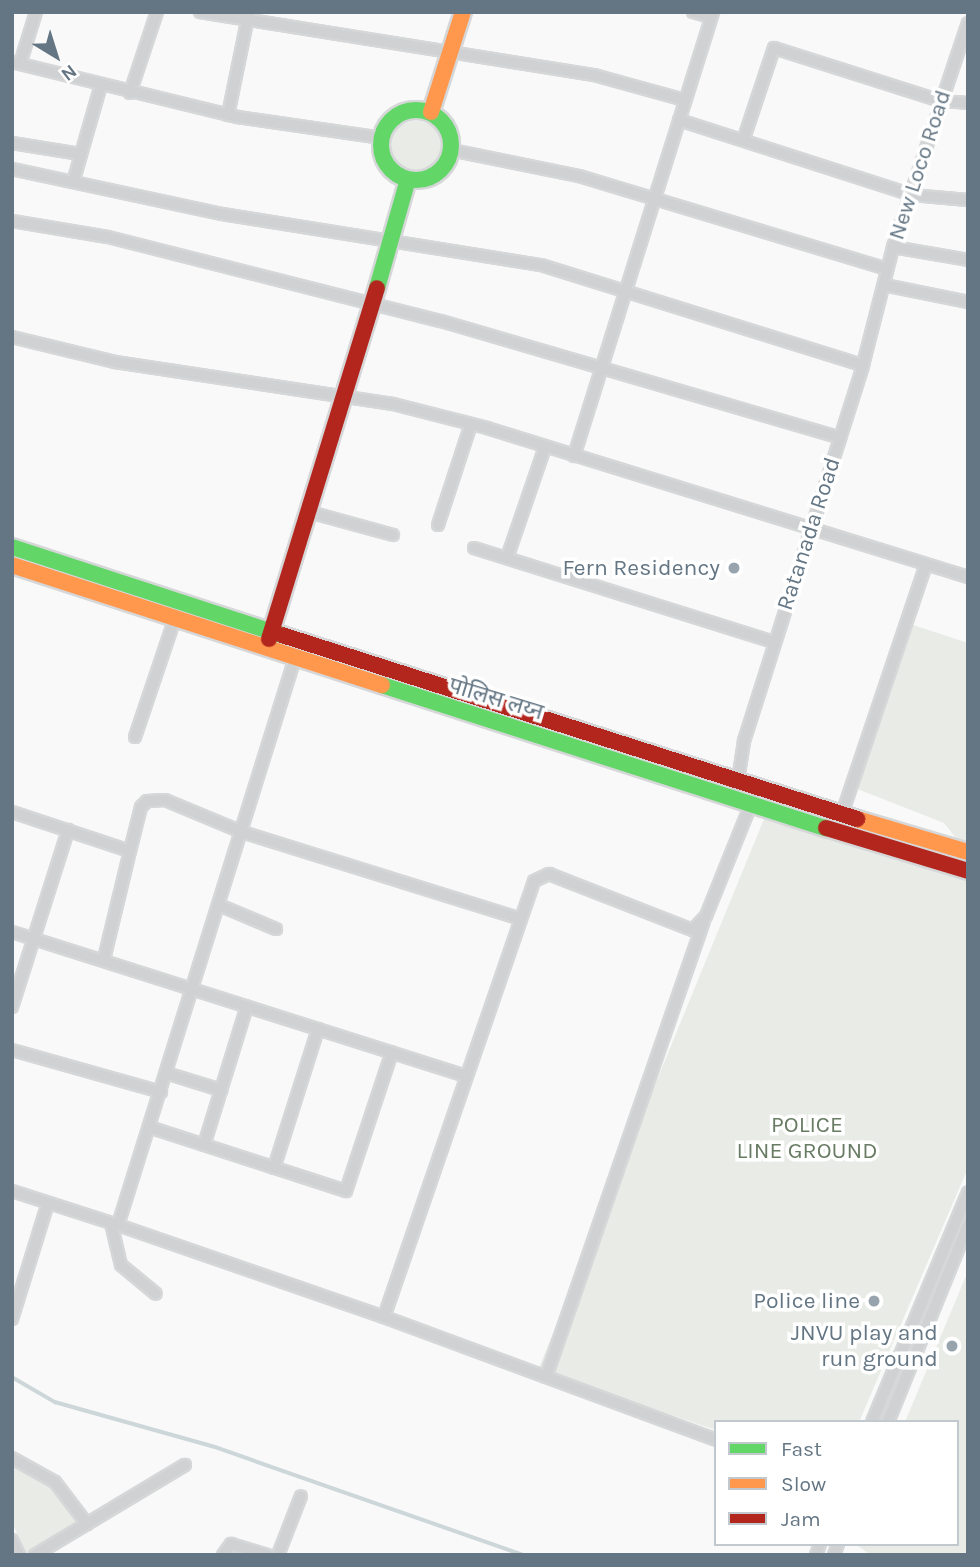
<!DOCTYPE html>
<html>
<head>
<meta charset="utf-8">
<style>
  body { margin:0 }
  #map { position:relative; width:980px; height:1567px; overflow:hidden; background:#f9f9f9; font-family:Karla,"Noto Sans Devanagari",sans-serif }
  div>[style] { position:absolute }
  .green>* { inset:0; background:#e8ebe6 }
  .round { border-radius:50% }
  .stream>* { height:3.5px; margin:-1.75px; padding:0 1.75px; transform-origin:1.75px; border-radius:1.75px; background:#cdd6d9 }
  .roads { filter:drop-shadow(2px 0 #d6d7d8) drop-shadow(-2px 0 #d6d7d8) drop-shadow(0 2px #d6d7d8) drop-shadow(0 -2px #d6d7d8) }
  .street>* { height:10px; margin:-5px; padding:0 5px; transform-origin:5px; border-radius:5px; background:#cfd1d2 }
  .fast>* { height:16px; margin:-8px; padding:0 8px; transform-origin:8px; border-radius:8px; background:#63d668 }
  .fast>.ring { margin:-8px; padding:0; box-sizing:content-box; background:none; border:16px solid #63d668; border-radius:50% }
  .slow>* { height:16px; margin:-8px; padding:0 8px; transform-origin:8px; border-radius:8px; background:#ff974d }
  .jam>* { height:16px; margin:-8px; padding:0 8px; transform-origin:8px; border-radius:8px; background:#b3261e }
  .dots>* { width:19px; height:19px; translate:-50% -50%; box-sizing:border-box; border:4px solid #fff; border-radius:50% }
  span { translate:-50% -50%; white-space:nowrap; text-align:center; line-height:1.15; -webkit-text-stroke:7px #fff; paint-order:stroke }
  .street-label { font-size:23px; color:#647684 }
  .poi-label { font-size:23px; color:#647684 }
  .right { translate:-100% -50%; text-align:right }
  .park-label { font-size:23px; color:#687b63 }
  .frame { position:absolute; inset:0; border:14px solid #647684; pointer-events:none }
  .legend { position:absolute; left:714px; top:1420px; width:245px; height:126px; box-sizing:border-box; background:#fff; border:2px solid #c1c8ce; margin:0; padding:9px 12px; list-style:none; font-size:21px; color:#647684 }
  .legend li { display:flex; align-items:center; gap:14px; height:35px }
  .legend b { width:35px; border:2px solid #c1c8ce }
  .north { position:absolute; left:21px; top:21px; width:70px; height:70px; -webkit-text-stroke:5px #fff; paint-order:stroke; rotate:142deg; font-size:19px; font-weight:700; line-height:28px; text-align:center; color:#647684 }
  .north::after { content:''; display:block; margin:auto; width:24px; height:32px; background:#647684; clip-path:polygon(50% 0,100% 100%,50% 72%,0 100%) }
</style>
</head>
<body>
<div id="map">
  <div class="green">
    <i class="round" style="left:391px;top:121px;width:50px;height:50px"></i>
    <i style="clip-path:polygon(907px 623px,968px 643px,968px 834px,963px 847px,944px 823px,855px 788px)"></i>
    <i style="clip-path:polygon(764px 819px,968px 880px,968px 1168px,859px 1422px,716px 1422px,716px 1430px,538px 1370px)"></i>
    <i style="clip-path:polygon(968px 1271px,968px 1555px,871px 1555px,855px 1544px,957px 1544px,957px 1422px,905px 1422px)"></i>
    <i style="clip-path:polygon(12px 1464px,46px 1483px,77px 1522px,26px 1554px,12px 1522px)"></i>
  </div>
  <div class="stream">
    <i style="left:12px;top:1377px;width:50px;rotate:30.2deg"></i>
    <i style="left:55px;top:1402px;width:166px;rotate:15.7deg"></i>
    <i style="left:215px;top:1447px;width:326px;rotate:19.3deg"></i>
  </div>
  <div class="roads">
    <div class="street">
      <i style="left:200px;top:12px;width:399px;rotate:9.1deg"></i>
      <i style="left:594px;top:75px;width:94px;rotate:15.4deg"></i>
      <i style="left:693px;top:12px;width:19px;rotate:16deg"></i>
      <i style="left:12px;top:62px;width:232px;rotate:13.7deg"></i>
      <i style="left:237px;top:117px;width:147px;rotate:8.2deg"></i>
      <i style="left:20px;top:64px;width:54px;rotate:-72.9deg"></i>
      <i style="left:130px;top:93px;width:85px;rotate:-71.6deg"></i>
      <i style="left:228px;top:115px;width:105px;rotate:-78.5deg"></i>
      <i style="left:679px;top:120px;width:245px;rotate:17.8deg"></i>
      <i style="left:912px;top:195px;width:56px;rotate:5.1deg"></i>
      <i style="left:744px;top:138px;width:95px;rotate:-71.6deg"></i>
      <i style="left:774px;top:48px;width:175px;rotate:17.6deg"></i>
      <i style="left:941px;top:101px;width:27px;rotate:4deg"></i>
      <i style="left:12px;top:143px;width:69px;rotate:9.2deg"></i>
      <i style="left:451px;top:150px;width:131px;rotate:11.5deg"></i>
      <i style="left:579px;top:176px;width:322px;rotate:16.8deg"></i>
      <i style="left:12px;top:169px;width:215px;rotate:12.1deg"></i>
      <i style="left:222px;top:214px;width:323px;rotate:9.1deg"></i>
      <i style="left:541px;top:265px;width:337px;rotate:17.3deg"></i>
      <i style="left:74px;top:179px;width:98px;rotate:-74deg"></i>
      <i style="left:12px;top:221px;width:97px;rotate:9.5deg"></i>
      <i style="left:108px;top:237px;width:343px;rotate:14.2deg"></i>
      <i style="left:441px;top:321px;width:416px;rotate:16.3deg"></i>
      <i style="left:893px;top:247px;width:76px;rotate:9.8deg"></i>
      <i style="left:884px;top:285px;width:86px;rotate:11.4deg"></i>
      <i style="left:12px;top:337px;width:106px;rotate:13.6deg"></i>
      <i style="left:115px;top:362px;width:281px;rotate:8.6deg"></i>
      <i style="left:393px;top:404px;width:97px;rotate:14.3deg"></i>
      <i style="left:487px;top:428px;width:504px;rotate:17.21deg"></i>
      <i style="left:574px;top:456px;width:465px;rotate:-72.6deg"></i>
      <i style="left:309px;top:512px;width:87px;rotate:15.3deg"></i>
      <i style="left:438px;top:525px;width:106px;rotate:-71.9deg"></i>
      <i style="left:474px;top:548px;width:314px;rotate:17.4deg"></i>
      <i style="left:507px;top:558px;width:117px;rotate:-71.1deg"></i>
      <i style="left:295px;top:658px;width:594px;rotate:107.34deg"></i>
      <i style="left:118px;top:1225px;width:281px;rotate:19.1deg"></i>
      <i style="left:384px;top:1317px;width:461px;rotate:-71deg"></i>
      <i style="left:534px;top:881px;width:17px;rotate:-25deg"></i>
      <i style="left:549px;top:874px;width:155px;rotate:21.3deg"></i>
      <i style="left:693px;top:930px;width:19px;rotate:-47deg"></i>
      <i style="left:706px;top:916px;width:126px;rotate:-68.1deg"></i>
      <i style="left:135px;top:737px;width:126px;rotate:-71.4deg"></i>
      <i style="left:737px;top:787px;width:47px;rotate:-81.3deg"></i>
      <i style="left:744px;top:741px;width:394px;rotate:-72.4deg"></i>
      <i style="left:863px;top:365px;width:122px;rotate:-75.7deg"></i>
      <i style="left:893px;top:247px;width:236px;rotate:-71.5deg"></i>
      <i style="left:12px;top:812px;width:124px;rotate:18.3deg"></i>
      <i style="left:130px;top:851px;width:45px;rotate:-76deg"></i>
      <i style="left:141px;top:807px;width:8px;rotate:-45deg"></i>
      <i style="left:147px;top:801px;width:18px;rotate:-3deg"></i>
      <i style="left:165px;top:800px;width:83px;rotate:22.6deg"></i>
      <i style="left:242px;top:832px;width:289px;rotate:17.3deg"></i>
      <i style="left:842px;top:814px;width:263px;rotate:-71.4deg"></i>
      <i style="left:219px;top:905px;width:62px;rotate:22.8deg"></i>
      <i style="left:12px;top:932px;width:476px;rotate:17.6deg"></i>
      <i style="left:104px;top:959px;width:111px;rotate:-76.5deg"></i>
      <i style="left:12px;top:1007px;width:186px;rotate:-72.4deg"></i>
      <i style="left:12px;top:1050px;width:155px;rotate:15.7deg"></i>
      <i style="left:166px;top:1073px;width:58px;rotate:17.2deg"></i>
      <i style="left:149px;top:1127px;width:207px;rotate:18deg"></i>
      <i style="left:346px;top:1191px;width:146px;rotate:-71.7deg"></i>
      <i style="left:204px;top:1145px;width:145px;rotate:-72.8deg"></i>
      <i style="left:274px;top:1168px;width:146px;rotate:-72.4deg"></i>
      <i style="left:12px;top:1191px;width:111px;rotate:17.8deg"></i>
      <i style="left:111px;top:1223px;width:43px;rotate:76.6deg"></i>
      <i style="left:121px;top:1265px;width:45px;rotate:39.6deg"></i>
      <i style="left:384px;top:1317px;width:354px;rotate:20.3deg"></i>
      <i style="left:12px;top:1319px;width:121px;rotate:-72.8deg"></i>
      <i style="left:546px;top:1377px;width:482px;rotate:-70.9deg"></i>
      <i style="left:872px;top:1422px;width:249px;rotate:-67.3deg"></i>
      <i style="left:888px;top:1422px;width:213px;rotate:-67.9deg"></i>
      <i style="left:12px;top:1458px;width:49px;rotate:29.2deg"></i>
      <i style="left:55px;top:1482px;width:53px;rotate:52.7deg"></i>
      <i style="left:12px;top:1540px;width:17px;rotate:65deg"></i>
      <i style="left:35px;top:1555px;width:175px;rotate:-31deg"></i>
      <i style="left:223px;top:1555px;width:14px;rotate:-54deg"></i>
      <i style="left:231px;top:1544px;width:38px;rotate:17deg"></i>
      <i style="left:278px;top:1555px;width:63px;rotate:-68.7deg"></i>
      <i style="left:816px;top:1555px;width:12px;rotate:-70deg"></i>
      <i style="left:834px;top:1555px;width:12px;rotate:-70deg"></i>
    </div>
    <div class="fast">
      <i class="ring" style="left:381px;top:110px;width:54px;height:54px"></i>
      <i style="left:377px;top:288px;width:113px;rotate:-74.1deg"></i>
      <i style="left:12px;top:547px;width:284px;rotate:18.1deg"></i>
      <i style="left:382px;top:685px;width:466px;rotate:17.9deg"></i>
    </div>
    <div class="slow">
      <i style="left:431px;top:112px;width:105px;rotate:-72.3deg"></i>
      <i style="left:12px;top:565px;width:389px;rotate:18deg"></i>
      <i style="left:857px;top:819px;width:116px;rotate:16.6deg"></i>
    </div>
    <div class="jam">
      <i style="left:282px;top:635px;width:604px;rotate:17.74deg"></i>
      <i style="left:269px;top:639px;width:367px;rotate:-72.9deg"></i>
      <i style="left:826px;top:828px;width:148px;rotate:16.8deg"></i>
    </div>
  </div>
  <div class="dots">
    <i style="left:734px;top:568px;background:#98a4ad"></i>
    <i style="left:874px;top:1301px;background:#98a4ad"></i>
    <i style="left:952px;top:1346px;background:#98a4ad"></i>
  </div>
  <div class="street-label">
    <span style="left:920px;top:165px;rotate:-72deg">New Loco Road</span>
    <span style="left:809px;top:534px;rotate:-72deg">Ratanada Road</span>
    <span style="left:496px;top:699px;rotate:17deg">पोलिस लय्न</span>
  </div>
  <div class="poi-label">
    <span class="right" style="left:720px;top:568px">Fern Residency</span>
    <span class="right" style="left:860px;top:1301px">Police line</span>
    <span class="right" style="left:938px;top:1346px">JNVU play and<br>run ground</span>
  </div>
  <div class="park-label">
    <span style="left:807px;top:1138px">POLICE<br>LINE GROUND</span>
  </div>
  <div class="frame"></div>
  <ul class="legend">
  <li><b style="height:9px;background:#63d668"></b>Fast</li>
  <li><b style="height:9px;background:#ff974d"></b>Slow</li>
  <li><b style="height:9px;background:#b3261e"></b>Jam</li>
  </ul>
  <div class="north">N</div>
</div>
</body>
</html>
